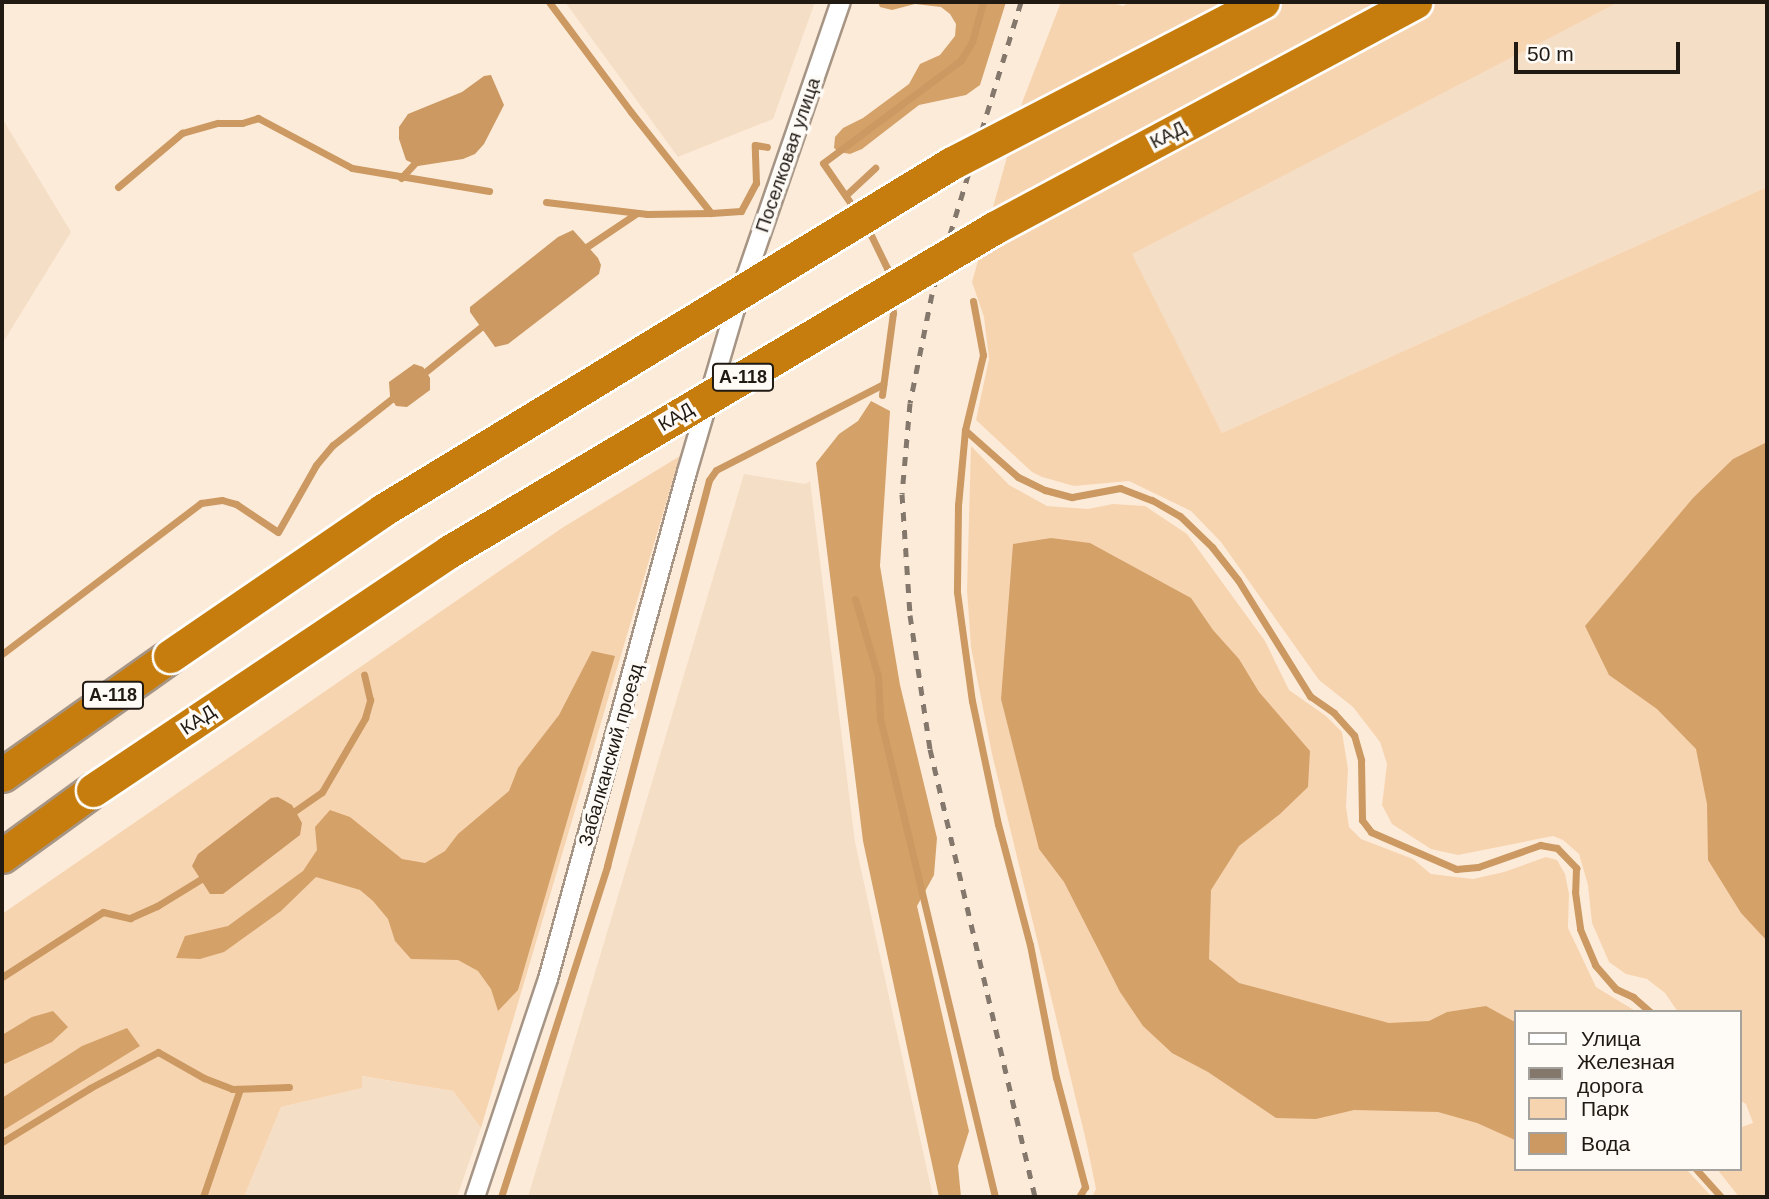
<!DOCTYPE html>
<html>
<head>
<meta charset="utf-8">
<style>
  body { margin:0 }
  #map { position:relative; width:1769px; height:1199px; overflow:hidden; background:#fdebd9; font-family:Helvetica,sans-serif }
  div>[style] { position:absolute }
  .built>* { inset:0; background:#f5dec6 }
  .green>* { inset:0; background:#f7d4b0 }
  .forest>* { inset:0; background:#d4a169 }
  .water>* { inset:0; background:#cb9961 }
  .stream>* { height:7px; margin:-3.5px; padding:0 3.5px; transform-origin:3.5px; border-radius:3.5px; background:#cb9961 }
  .roads { filter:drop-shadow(2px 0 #a69585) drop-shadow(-2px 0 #a69585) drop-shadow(0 2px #a69585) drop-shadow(0 -2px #a69585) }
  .minor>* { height:18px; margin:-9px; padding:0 9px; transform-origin:9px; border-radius:9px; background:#fff }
  .motorway>* { height:33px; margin:-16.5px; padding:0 16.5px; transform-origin:16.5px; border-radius:16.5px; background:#c67d0d }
  .rail>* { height:5px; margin-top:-2.5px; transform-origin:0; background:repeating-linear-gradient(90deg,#84786c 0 9px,transparent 0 18px) }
  .bridges { filter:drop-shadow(2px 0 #fff) drop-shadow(-2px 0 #fff) drop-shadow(0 2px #fff) drop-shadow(0 -2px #fff) }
  .motorway-bridge>* { height:33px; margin:-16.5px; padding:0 16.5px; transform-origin:16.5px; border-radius:16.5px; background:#c67d0d }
  span { translate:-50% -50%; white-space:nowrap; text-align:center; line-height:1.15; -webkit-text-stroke:7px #fefbf7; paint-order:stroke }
  .shield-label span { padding:2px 5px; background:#fefbf7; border:2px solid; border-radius:5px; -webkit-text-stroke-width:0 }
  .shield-label { font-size:18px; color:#201a13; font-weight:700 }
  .street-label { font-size:19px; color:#201a13 }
  .frame { position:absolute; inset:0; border:4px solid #201a13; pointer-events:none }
  .legend { position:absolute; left:1514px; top:1010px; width:228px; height:161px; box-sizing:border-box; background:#fefbf7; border:2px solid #a5a19c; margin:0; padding:9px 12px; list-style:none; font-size:21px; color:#201a13 }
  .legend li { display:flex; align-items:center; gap:14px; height:35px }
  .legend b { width:35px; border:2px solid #a5a19c }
  .scale { position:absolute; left:1514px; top:42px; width:166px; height:32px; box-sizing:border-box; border:4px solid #201a13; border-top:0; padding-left:9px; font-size:21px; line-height:24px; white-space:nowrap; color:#201a13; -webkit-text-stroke:5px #fefbf7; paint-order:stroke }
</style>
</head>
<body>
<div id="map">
  <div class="built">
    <i style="clip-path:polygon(565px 2px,815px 2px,773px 119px,678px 157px)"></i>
    <i style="clip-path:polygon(1619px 2px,1767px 2px,1767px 187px,1222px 433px,1131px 253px)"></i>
    <i style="clip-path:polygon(2px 118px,71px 232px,2px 344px)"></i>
    <i style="clip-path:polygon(744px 474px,805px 484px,810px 481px,855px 842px,933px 1197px,528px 1197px)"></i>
    <i style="clip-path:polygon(361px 1076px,453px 1091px,481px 1128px,457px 1197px,244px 1197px,281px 1107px,362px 1088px)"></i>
  </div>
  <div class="green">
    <i style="clip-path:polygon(1061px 2px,1109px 2px,1123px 6px,1130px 2px,1619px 2px,1132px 254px,1222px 433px,1767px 187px,1767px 1197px,1739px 1197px,1717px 1169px,1739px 1169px,1739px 1128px,1753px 1123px,1746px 1104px,1739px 1100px,1739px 1012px,1678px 1012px,1665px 993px,1647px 979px,1626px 974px,1609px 962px,1592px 923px,1588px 885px,1579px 854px,1563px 840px,1553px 836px,1458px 855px,1431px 849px,1392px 824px,1382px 805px,1387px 764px,1380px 742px,1353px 707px,1319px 680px,1221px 542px,1191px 511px,1129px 481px,1074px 486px,1042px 477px,1032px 472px,976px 420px,989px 359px,984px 317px,972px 282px,1023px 100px)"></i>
    <i style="clip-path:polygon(971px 446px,1009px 485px,1047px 506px,1088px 509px,1113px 504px,1145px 506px,1187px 534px,1265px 641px,1289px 690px,1326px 716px,1342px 732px,1348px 769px,1346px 807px,1349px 827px,1361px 839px,1413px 859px,1431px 874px,1473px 879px,1504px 872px,1546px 857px,1557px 860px,1565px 874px,1569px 894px,1568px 928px,1596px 987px,1637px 1012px,1515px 1012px,1515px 1169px,1686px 1169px,1712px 1197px,1092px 1197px,1096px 1189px,1087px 1145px,992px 754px,971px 647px,967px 590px)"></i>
    <i style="clip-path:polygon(680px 456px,481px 1128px,453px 1091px,362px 1076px,362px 1088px,281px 1107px,244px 1197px,2px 1197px,2px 914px,562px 528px)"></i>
  </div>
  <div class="forest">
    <i style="clip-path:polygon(878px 2px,1006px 2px,980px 85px,966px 95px,919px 105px,862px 149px,850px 154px,839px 152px,834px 148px,835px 137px,843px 128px,863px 118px,909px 84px,920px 64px,940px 55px,955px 36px,956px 24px,950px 14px,941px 7px,915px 4px,892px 10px,880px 7px)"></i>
    <i style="clip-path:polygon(871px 401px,890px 411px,880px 566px,900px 685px,937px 838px,934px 875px,917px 906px,969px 1131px,958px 1166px,961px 1197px,939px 1197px,863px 841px,816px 463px,839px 434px,858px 421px)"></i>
    <i style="clip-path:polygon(1767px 442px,1767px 941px,1741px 913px,1708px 860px,1707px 804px,1696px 749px,1657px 709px,1609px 675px,1585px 626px,1693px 498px,1733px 459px)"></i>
    <i style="clip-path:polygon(1051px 538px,1090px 543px,1191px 598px,1213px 630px,1239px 659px,1259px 692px,1310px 751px,1308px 787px,1280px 814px,1239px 846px,1211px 890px,1209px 959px,1239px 983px,1389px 1023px,1429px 1021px,1447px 1012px,1486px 1006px,1515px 1022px,1515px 1140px,1477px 1123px,1438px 1112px,1354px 1110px,1316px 1119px,1276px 1118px,1208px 1072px,1172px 1053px,1143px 1026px,1120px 992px,1064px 882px,1039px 849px,1001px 699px,1013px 544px)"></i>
    <i style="clip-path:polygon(592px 651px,615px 656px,518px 990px,498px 1011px,491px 989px,478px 971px,458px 960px,411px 959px,395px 941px,388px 919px,373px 901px,360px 890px,316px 877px,281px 911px,224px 952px,200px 959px,176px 958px,185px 936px,228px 926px,303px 871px,317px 850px,315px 827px,330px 810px,350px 817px,402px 859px,425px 863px,445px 851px,458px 834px,509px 791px,518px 768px,559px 715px)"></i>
    <i style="clip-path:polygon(53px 1011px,68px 1027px,52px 1042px,2px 1065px,2px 1035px,32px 1017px)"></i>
    <i style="clip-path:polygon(127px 1028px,140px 1046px,2px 1131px,2px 1098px,82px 1046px)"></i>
  </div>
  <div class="water">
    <i style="clip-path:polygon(491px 75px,504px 105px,484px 144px,475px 154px,463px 159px,418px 166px,406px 160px,399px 139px,399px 127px,408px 114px,462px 92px,484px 76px)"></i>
    <i style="clip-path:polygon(573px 230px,598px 258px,601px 265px,599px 274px,508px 344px,495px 347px,470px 312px,470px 307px,558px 237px)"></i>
    <i style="clip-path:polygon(414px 364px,423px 367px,430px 378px,430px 390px,407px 407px,396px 406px,390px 396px,389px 382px)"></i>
    <i style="clip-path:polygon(278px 797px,292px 805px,302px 823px,300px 835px,223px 894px,210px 894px,192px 866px,198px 854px,271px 798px)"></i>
  </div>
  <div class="stream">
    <i style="left:401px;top:178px;width:26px;rotate:-47deg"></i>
    <i style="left:118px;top:187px;width:84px;rotate:-40.2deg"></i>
    <i style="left:182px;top:133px;width:37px;rotate:-16deg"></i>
    <i style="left:218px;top:123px;width:24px"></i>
    <i style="left:242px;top:123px;width:17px;rotate:-17deg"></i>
    <i style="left:258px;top:118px;width:106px;rotate:28deg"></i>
    <i style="left:352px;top:168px;width:139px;rotate:9.5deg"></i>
    <i style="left:846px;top:195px;width:40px;rotate:-43deg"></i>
    <i style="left:546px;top:202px;width:102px;rotate:6.8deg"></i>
    <i style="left:647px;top:214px;width:64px;rotate:-0.9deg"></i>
    <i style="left:711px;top:213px;width:129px;rotate:-128.4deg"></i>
    <i style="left:631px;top:112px;width:137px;rotate:-126.7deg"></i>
    <i style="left:856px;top:211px;width:58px;rotate:-124.5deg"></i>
    <i style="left:823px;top:163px;width:172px;rotate:-36.7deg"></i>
    <i style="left:961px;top:60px;width:21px;rotate:-59deg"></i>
    <i style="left:972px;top:42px;width:41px;rotate:-74.6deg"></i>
    <i style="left:711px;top:213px;width:30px;rotate:-4deg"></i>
    <i style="left:741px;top:211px;width:32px;rotate:-62deg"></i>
    <i style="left:756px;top:183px;width:38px;rotate:-92deg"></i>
    <i style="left:755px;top:145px;width:12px;rotate:9deg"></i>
    <i style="left:867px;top:227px;width:46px;rotate:64deg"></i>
    <i style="left:887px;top:268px;width:12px;rotate:81deg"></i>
    <i style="left:582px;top:250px;width:66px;rotate:-33.9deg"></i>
    <i style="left:973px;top:301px;width:55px;rotate:79.5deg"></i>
    <i style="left:983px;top:355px;width:77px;rotate:103.5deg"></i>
    <i style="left:965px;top:430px;width:71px;rotate:41.6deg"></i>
    <i style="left:1018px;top:477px;width:30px;rotate:26deg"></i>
    <i style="left:1045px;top:490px;width:28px;rotate:15deg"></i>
    <i style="left:1072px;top:497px;width:49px;rotate:-10.6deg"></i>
    <i style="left:1120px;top:488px;width:34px;rotate:21deg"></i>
    <i style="left:1152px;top:500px;width:32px;rotate:30deg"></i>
    <i style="left:1180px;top:516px;width:45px;rotate:44.1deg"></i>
    <i style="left:1212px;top:547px;width:42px;rotate:51.8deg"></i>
    <i style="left:1238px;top:580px;width:137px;rotate:58.2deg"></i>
    <i style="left:1310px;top:696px;width:29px;rotate:35deg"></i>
    <i style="left:1334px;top:713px;width:30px;rotate:48deg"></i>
    <i style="left:1354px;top:735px;width:26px;rotate:74deg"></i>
    <i style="left:1361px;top:760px;width:60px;rotate:89deg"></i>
    <i style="left:1362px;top:820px;width:15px;rotate:53deg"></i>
    <i style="left:1371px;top:832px;width:93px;rotate:23.5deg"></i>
    <i style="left:1456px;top:869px;width:22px;rotate:-5deg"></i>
    <i style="left:1478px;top:867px;width:66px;rotate:-19.5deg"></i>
    <i style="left:1540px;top:845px;width:17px;rotate:10deg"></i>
    <i style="left:1557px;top:848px;width:28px;rotate:46deg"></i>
    <i style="left:1576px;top:868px;width:24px;rotate:92deg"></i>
    <i style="left:1575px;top:892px;width:37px;rotate:82deg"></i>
    <i style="left:1580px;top:929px;width:39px;rotate:67deg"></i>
    <i style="left:1595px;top:965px;width:32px;rotate:49deg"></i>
    <i style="left:1616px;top:989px;width:19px;rotate:25deg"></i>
    <i style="left:1633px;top:997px;width:23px;rotate:41deg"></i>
    <i style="left:419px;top:377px;width:86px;rotate:-38.9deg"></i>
    <i style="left:882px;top:395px;width:83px;rotate:-82.4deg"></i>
    <i style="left:893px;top:313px;width:14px;rotate:-98deg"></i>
    <i style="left:965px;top:430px;width:75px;rotate:95.3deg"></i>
    <i style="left:958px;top:505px;width:87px;rotate:90.7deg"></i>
    <i style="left:957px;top:592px;width:110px;rotate:82.2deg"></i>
    <i style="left:972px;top:701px;width:126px;rotate:78.1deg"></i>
    <i style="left:998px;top:824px;width:125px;rotate:75.2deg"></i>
    <i style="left:1030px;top:945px;width:135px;rotate:78.9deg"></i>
    <i style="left:1056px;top:1077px;width:114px;rotate:75.2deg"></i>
    <i style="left:1085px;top:1187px;width:12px;rotate:121deg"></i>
    <i style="left:855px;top:599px;width:80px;rotate:73.4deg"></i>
    <i style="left:878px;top:676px;width:42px;rotate:87.3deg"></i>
    <i style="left:880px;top:718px;width:493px;rotate:76.5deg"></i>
    <i style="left:2px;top:654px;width:250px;rotate:-37.2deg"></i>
    <i style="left:201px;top:503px;width:21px;rotate:-8deg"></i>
    <i style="left:222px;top:500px;width:15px;rotate:16deg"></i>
    <i style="left:236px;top:504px;width:50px;rotate:33.7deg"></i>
    <i style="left:278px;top:532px;width:77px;rotate:-60.4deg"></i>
    <i style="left:316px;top:465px;width:26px;rotate:-50deg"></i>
    <i style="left:333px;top:445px;width:84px;rotate:-38.2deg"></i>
    <i style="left:289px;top:815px;width:40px;rotate:-34.9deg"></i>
    <i style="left:322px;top:792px;width:86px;rotate:-59.8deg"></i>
    <i style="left:365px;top:718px;width:19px;rotate:-74deg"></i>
    <i style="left:370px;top:700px;width:26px;rotate:-103deg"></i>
    <i style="left:2px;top:977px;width:120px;rotate:-32.8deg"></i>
    <i style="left:103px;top:912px;width:28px;rotate:13deg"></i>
    <i style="left:130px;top:918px;width:30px;rotate:-24deg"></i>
    <i style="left:157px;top:906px;width:57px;rotate:-31.5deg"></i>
    <i style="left:2px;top:1142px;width:103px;rotate:-31.5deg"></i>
    <i style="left:90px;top:1088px;width:77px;rotate:-27.9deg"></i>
    <i style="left:158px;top:1052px;width:53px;rotate:29.5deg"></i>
    <i style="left:204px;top:1078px;width:30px;rotate:21deg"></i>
    <i style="left:232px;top:1089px;width:57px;rotate:-2deg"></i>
    <i style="left:1696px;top:1169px;width:38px;rotate:48deg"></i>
    <i style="left:203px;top:1197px;width:114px;rotate:-71.1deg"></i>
    <i style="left:501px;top:1197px;width:348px;rotate:-72.2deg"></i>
    <i style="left:607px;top:866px;width:399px;rotate:-75.2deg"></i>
    <i style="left:709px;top:480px;width:12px;rotate:-55deg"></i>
    <i style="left:716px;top:470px;width:188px;rotate:-27.2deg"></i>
  </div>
  <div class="roads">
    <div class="minor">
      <i style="left:475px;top:1197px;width:230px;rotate:-71.5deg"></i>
      <i style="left:548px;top:979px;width:526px;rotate:-74.67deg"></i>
      <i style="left:687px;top:472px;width:170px;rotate:-73.6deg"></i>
      <i style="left:735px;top:309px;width:325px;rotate:-71deg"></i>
    </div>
    <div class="motorway">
      <i style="left:2px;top:775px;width:206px;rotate:-35.3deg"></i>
      <i style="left:2px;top:856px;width:112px;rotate:-36deg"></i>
    </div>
  </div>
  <div class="rail">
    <i style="left:1021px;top:2px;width:305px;rotate:107deg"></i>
    <i style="left:932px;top:294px;width:111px;rotate:101.4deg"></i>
    <i style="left:910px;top:403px;width:91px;rotate:95deg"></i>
    <i style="left:902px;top:494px;width:121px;rotate:86.2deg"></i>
    <i style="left:910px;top:615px;width:135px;rotate:81.5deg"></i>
    <i style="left:930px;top:749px;width:460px;rotate:76.8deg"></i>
  </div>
  <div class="bridges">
    <div class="motorway-bridge">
      <i style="left:170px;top:656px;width:258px;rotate:-34.4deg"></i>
      <i style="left:383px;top:510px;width:666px;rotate:-31.38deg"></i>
      <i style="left:952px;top:163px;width:350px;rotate:-27.4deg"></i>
      <i style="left:93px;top:790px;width:430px;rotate:-33.8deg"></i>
      <i style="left:450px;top:551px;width:633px;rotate:-30.7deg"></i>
      <i style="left:994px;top:228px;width:478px;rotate:-28.2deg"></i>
    </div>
  </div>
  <div class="shield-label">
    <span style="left:743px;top:377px">А-118</span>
    <span style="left:113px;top:695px">А-118</span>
  </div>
  <div class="street-label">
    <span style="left:1168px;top:135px;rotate:-28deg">КАД</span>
    <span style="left:788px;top:155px;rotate:-71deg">Поселковая улица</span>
    <span style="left:676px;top:417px;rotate:-31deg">КАД</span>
    <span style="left:198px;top:720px;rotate:-34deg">КАД</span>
    <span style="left:611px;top:755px;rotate:-74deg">Забалканский проезд</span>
  </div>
  <div class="frame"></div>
  <ul class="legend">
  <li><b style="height:9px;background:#fff"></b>Улица</li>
  <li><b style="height:9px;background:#84786c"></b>Железная дорога</li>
  <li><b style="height:19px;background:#f7d4b0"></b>Парк</li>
  <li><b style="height:19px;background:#cb9961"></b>Вода</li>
  </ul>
  <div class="scale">50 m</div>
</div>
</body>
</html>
